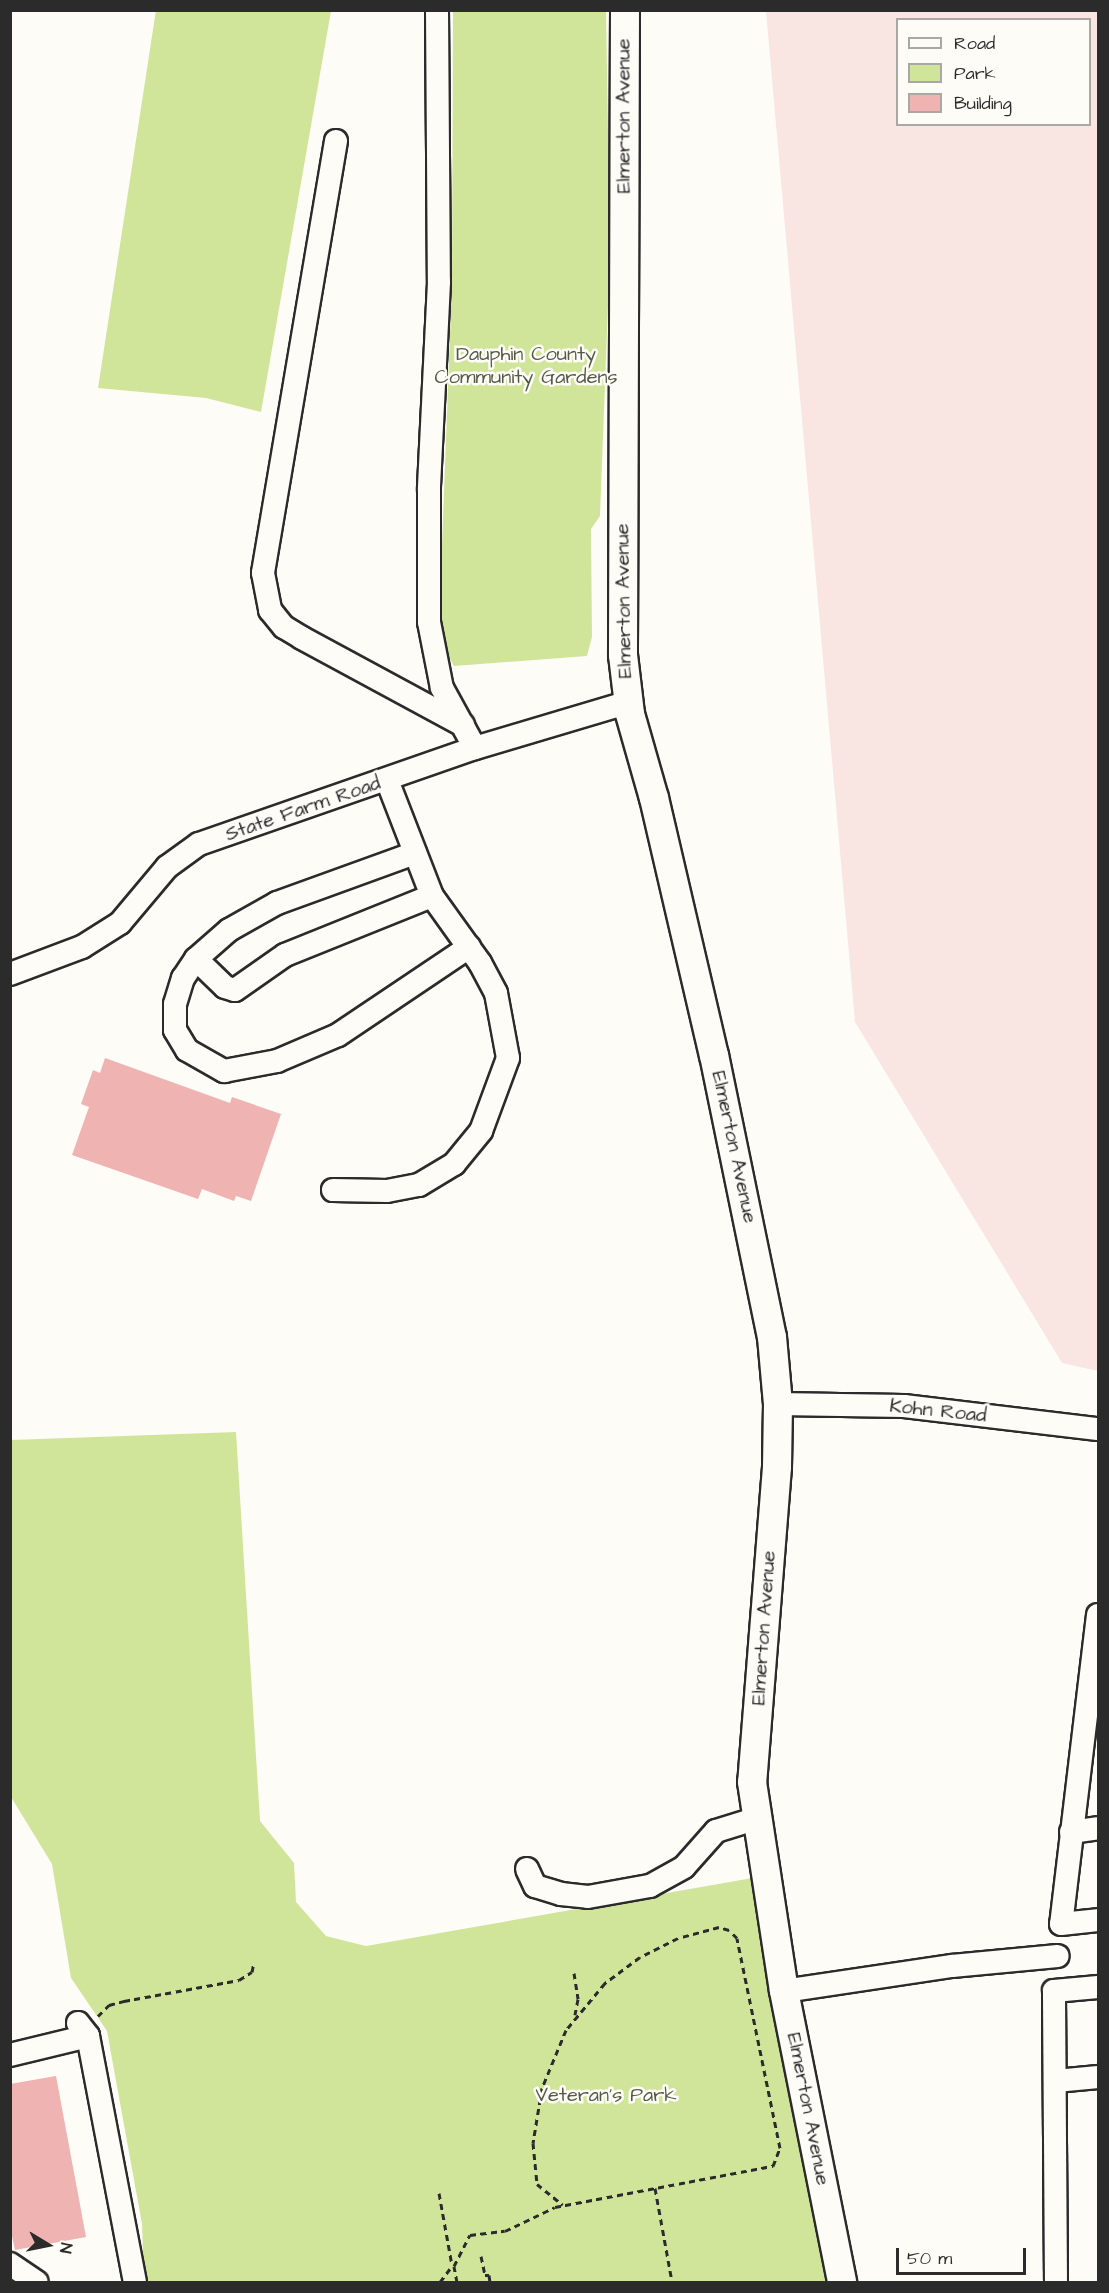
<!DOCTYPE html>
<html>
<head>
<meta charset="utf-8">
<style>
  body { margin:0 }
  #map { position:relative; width:1109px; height:2293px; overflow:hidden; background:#fdfcf7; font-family:"Architects Daughter",sans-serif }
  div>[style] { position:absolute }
  .built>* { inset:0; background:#f9e6e2 }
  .green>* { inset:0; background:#d1e59a }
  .building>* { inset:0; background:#efb3b1 }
  .path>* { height:3px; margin-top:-1.5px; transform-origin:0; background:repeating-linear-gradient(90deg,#2b2b2b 0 6px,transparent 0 10.5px) }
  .roads { filter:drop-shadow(2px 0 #2b2b2b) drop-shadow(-2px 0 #2b2b2b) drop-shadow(0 2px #2b2b2b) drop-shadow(0 -2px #2b2b2b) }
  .minor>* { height:22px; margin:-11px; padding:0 11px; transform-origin:11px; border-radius:11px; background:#fdfcf7 }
  .major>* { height:28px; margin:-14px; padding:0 14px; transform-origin:14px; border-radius:14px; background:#fdfcf7 }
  span { translate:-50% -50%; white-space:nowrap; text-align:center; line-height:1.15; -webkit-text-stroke:5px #fdfcf7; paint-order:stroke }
  .street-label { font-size:20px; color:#2b2b2b }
  .park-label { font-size:20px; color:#545a47 }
  .frame { position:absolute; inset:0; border:12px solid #2b2b2b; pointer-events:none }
  .legend { position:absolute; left:896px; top:18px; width:195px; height:108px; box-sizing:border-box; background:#fdfcf7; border:2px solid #a9a8a5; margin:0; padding:8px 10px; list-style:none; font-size:18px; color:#2b2b2b }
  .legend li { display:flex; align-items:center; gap:12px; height:30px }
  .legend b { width:30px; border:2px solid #a9a8a5 }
  .north { position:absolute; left:18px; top:2215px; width:60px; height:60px; -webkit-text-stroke:4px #fdfcf7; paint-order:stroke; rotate:100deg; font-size:16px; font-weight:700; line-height:24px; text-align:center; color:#2b2b2b }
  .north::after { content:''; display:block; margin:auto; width:21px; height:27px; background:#2b2b2b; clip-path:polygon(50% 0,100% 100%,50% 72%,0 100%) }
  .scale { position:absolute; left:896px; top:2248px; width:130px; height:27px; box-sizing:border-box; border:3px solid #2b2b2b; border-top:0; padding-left:8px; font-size:18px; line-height:21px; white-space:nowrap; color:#2b2b2b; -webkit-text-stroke:4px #fdfcf7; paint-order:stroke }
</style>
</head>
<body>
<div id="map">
  <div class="built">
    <i style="clip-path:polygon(evenodd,766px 11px,1098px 11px,1098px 1371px,1062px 1363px,855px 1022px,766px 11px,898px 20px,1090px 20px,1090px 124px,898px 124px,898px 20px)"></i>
  </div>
  <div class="green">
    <i style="clip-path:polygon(156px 10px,331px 11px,261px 412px,206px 398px,98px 388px)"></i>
    <i style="clip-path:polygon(453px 11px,606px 11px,610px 253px,600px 516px,591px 529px,592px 637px,587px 656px,454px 666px,443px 646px,439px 624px,452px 281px)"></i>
    <i style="clip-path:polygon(236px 1432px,260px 1821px,294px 1863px,296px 1902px,326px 1936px,366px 1946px,758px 1877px,824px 2240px,826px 2282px,144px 2282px,142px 2224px,107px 2031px,71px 1978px,52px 1864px,11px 1797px,11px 1440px)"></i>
  </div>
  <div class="building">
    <i style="clip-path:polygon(105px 1058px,230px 1103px,232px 1097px,281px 1114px,251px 1201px,236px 1196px,234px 1201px,202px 1189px,198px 1199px,72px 1155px,89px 1107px,81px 1104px,93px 1070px,100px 1073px)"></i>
    <i style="clip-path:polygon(56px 2076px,86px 2237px,15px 2250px,10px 2227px,10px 2084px)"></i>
  </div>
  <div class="path">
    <i style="left:574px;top:1973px;width:26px;rotate:81deg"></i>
    <i style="left:578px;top:1999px;width:16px;rotate:101deg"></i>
    <i style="left:98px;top:2016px;width:16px;rotate:-45deg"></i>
    <i style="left:109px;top:2005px;width:16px;rotate:-15deg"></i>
    <i style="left:124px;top:2001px;width:117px;rotate:-10.3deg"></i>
    <i style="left:239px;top:1980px;width:15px;rotate:-32deg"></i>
    <i style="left:252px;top:1972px;width:10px;rotate:-79deg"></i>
    <i style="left:655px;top:2188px;width:96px;rotate:79.7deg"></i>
    <i style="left:439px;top:2193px;width:73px;rotate:79.8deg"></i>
    <i style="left:481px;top:2256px;width:19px;rotate:78deg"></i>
    <i style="left:485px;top:2275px;width:4px"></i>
    <i style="left:489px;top:2275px;width:7px;rotate:82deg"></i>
    <i style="left:440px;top:2282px;width:20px;rotate:-53deg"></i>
    <i style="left:457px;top:2282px;width:16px;rotate:-101deg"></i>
    <i style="left:454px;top:2266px;width:35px;rotate:-63deg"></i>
    <i style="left:470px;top:2235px;width:35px;rotate:-7deg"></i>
    <i style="left:505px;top:2231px;width:55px;rotate:-25.6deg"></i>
    <i style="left:555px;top:2207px;width:222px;rotate:-10.7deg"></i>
    <i style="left:773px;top:2166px;width:19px;rotate:-69deg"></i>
    <i style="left:780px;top:2148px;width:214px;rotate:-101.6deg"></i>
    <i style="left:737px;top:1938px;width:11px;rotate:-135deg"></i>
    <i style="left:729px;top:1930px;width:10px;rotate:-163deg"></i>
    <i style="left:719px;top:1927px;width:42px;rotate:165deg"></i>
    <i style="left:678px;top:1938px;width:42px;rotate:153.4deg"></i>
    <i style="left:640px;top:1957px;width:44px;rotate:143.4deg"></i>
    <i style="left:605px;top:1983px;width:61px;rotate:129.7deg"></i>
    <i style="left:566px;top:2030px;width:63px;rotate:112.5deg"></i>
    <i style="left:542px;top:2088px;width:56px;rotate:99.3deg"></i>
    <i style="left:533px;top:2143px;width:41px;rotate:84.4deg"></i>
    <i style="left:537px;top:2184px;width:33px;rotate:39deg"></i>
  </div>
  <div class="roads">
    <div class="minor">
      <i style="left:437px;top:10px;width:272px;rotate:89.6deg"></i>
      <i style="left:439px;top:282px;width:208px;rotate:92.8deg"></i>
      <i style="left:429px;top:490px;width:132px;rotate:90deg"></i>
      <i style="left:429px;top:622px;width:67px;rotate:78.9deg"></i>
      <i style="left:442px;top:688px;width:68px;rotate:61.2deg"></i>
      <i style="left:336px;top:141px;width:438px;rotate:99.6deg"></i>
      <i style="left:263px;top:573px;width:38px;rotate:79deg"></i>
      <i style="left:270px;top:610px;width:22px;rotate:51deg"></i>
      <i style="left:284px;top:627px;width:21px;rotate:31deg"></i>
      <i style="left:302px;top:638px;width:183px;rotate:28.4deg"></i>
      <i style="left:415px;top:853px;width:147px;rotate:160.1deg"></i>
      <i style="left:277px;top:903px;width:55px;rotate:150.6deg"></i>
      <i style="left:229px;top:930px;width:44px;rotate:138.7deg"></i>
      <i style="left:196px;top:959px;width:23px;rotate:124deg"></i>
      <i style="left:183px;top:978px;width:27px;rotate:107deg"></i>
      <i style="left:175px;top:1004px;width:26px;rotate:90deg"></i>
      <i style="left:175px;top:1030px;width:23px;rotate:59deg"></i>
      <i style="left:187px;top:1050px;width:43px;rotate:29.6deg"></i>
      <i style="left:224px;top:1071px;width:54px;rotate:-10.7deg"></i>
      <i style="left:277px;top:1061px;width:66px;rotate:-23.1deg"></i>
      <i style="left:338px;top:1035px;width:158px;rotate:-33.9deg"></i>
      <i style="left:196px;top:959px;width:40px;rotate:44deg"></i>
      <i style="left:225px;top:987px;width:10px;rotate:17deg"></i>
      <i style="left:235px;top:990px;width:61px;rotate:-35deg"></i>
      <i style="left:285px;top:955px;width:158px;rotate:-21.9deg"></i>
      <i style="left:10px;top:974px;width:77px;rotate:-20.6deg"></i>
      <i style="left:82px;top:947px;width:45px;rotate:-32.3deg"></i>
      <i style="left:120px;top:923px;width:73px;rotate:-50deg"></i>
      <i style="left:167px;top:867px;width:39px;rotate:-36deg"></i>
      <i style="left:199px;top:844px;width:292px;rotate:-19.2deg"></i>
      <i style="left:475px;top:748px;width:161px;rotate:-16.6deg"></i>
      <i style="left:333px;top:1190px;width:54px;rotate:1.1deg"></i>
      <i style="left:387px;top:1191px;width:33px;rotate:-11deg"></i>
      <i style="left:419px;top:1185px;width:41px;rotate:-31deg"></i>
      <i style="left:454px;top:1164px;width:43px;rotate:-50.7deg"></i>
      <i style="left:481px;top:1131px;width:78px;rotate:-69.7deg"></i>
      <i style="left:508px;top:1058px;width:66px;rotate:-100.5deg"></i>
      <i style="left:496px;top:993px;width:34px;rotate:-118deg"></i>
      <i style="left:480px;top:963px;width:82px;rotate:-125.6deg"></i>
      <i style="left:432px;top:896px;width:124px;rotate:-111.2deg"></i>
      <i style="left:778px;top:1404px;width:126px;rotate:0.9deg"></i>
      <i style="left:904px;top:1406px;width:195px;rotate:6.8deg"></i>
      <i style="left:1098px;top:1615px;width:311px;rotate:96.8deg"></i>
      <i style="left:1061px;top:1924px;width:37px;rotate:-6deg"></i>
      <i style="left:1071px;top:1832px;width:27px;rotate:-8deg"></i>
      <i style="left:527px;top:1869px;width:19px;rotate:65deg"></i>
      <i style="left:535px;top:1886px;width:27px;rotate:17deg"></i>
      <i style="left:561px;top:1894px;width:27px;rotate:6deg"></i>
      <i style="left:588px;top:1897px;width:63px;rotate:-10.1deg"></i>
      <i style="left:650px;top:1886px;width:39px;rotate:-29deg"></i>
      <i style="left:684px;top:1867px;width:48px;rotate:-48.4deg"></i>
      <i style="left:716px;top:1831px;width:44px;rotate:-17.2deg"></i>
      <i style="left:784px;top:1991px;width:170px;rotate:-8.5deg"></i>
      <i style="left:952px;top:1966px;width:106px;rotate:-5.4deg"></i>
      <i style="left:78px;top:2023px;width:16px;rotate:52deg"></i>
      <i style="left:88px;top:2036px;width:250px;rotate:79.2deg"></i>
      <i style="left:10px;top:2055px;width:80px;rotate:-13.7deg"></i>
      <i style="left:1056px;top:2081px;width:42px;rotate:-5.4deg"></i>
      <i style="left:10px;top:2264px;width:32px;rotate:34deg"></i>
      <i style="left:1056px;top:2282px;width:291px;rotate:-90.4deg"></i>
      <i style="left:1054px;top:1991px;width:44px;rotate:-5.2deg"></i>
    </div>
    <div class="major">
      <i style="left:625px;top:10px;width:645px;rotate:90.18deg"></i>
      <i style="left:623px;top:655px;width:59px;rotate:83.2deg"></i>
      <i style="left:630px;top:714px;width:87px;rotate:74.1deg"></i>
      <i style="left:654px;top:798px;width:264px;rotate:76.9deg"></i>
      <i style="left:714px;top:1055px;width:288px;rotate:78.4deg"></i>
      <i style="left:772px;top:1337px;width:67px;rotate:84.9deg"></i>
      <i style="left:778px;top:1404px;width:63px;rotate:90.9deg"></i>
      <i style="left:777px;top:1467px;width:316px;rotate:94.5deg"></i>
      <i style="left:752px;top:1782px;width:211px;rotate:81.3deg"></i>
      <i style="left:784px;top:1991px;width:297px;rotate:78.7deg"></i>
    </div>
  </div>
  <div class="street-label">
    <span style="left:624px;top:116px;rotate:-90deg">Elmerton Avenue</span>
    <span style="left:624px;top:601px;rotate:-91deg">Elmerton Avenue</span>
    <span style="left:303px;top:809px;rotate:-19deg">State Farm Road</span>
    <span style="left:734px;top:1147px;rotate:78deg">Elmerton Avenue</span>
    <span style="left:938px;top:1411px;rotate:6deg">Kohn Road</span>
    <span style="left:764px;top:1628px;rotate:-86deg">Elmerton Avenue</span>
    <span style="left:808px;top:2109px;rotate:79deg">Elmerton Avenue</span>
  </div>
  <div class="park-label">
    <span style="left:526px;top:366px">Dauphin County<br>Community Gardens</span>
    <span style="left:606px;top:2095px">Veteran's Park</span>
  </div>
  <div class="frame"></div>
  <ul class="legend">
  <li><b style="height:8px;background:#fdfcf7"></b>Road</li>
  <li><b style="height:16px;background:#d1e59a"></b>Park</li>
  <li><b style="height:16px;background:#efb3b1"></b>Building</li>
  </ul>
  <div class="north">N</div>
  <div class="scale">50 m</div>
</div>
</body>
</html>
